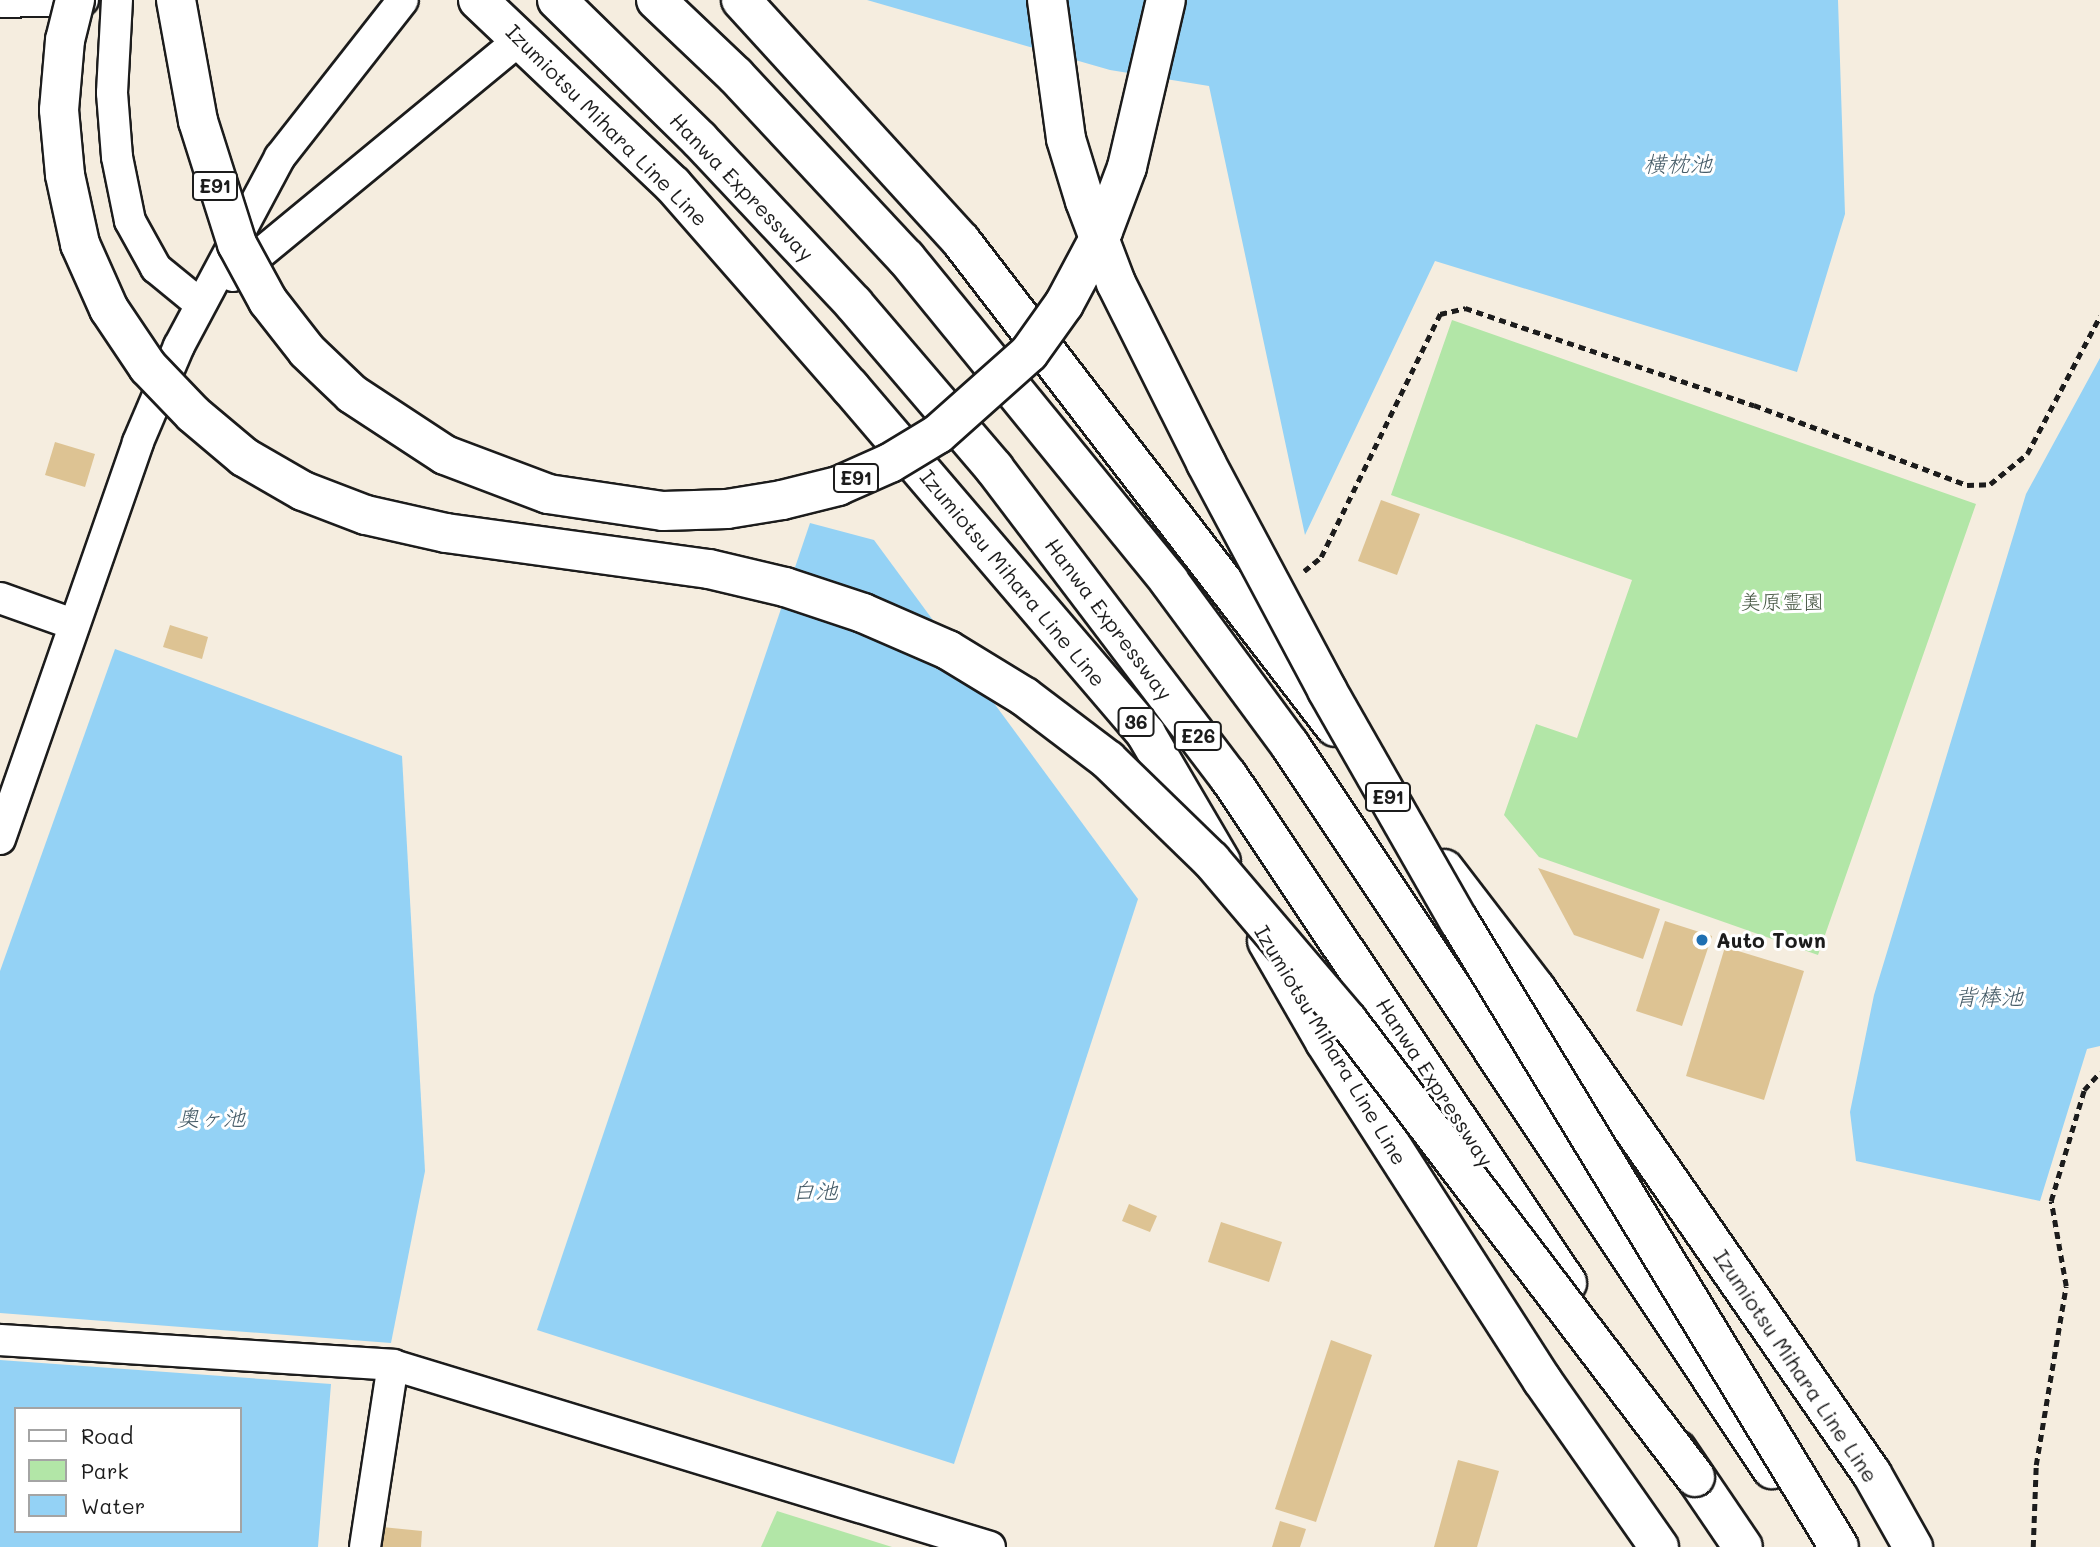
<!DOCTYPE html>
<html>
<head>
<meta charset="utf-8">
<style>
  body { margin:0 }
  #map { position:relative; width:2100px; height:1547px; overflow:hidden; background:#f5eddf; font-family:Mali,"Klee One",sans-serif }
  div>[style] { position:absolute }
  .green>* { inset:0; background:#b2e6a7 }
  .water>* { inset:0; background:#94d2f5 }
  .building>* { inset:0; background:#ddc393 }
  .path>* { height:4.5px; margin-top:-2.25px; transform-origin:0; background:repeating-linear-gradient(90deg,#1c1c1c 0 7px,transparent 0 12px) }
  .roads { filter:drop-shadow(2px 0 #1c1c1c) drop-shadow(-2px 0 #1c1c1c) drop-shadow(0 2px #1c1c1c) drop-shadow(0 -2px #1c1c1c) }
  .street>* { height:30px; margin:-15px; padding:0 15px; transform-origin:15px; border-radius:15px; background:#fff }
  .primary>* { height:38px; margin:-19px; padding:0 19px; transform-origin:19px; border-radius:19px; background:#fff }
  .highway>* { height:38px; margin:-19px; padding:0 19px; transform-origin:19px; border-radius:19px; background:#fff }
  .bridges { filter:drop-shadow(2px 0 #1c1c1c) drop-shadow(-2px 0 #1c1c1c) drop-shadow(0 2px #1c1c1c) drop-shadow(0 -2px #1c1c1c) }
  .highway-bridge>* { height:38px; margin:-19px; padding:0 19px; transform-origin:19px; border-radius:19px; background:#fff }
  .dots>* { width:19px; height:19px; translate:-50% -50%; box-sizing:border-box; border:4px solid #fff; border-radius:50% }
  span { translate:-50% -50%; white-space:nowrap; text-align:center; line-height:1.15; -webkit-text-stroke:6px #fff; paint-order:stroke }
  .shield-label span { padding:2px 5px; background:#fff; border:2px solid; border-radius:5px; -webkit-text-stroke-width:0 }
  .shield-label { font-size:19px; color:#1c1c1c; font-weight:700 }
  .street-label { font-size:21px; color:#1c1c1c }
  .park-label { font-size:21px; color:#495946 }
  .poi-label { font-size:21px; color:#1c1c1c; font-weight:700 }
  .left { translate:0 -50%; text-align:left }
  .water-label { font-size:23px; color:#465c68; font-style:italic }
  .legend { position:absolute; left:14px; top:1407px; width:228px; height:126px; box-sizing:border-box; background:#fff; border:2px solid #a4a4a4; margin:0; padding:9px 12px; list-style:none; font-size:21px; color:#1c1c1c }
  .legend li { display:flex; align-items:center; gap:14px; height:35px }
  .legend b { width:35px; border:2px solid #a4a4a4 }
</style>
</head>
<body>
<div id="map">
  <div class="green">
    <i style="clip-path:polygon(1452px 320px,1976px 504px,1818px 955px,1539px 857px,1504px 815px,1536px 724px,1577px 738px,1632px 580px,1391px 495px)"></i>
    <i style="clip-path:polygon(777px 1511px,892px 1547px,761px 1547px)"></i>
  </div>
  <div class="water">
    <i style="clip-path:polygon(867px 0,1838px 0,1845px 214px,1797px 372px,1435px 261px,1305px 535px,1209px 86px,1110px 70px)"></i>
    <i style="clip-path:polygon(2100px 358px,2100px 1046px,2087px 1049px,2040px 1201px,1856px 1161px,1850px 1112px,1874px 995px,2026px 494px)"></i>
    <i style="clip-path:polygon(810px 523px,874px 540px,1138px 899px,954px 1464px,537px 1330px)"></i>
    <i style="clip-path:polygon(115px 649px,402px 756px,425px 1171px,391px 1343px,0 1313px,0 971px)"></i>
    <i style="clip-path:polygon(evenodd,0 1360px,331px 1384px,318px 1547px,0 1547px,0 1360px,16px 1409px,240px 1409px,240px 1531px,16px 1531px,16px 1409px)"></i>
  </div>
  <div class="building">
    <i style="clip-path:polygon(55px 442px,95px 454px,85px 487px,45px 475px)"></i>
    <i style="clip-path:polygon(1381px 500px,1420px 514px,1397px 575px,1358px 561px)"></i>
    <i style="clip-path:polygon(170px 625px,208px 637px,202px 659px,163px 647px)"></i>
    <i style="clip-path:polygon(1538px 868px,1660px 909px,1643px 959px,1574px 935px)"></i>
    <i style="clip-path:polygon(1665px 921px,1712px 936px,1682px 1026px,1636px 1011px)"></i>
    <i style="clip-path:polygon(1725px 947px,1804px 971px,1764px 1100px,1686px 1076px)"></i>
    <i style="clip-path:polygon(1129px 1204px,1157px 1216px,1150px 1232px,1122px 1221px)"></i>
    <i style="clip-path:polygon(1221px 1222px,1282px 1242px,1269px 1282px,1208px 1262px)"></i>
    <i style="clip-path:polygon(1331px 1340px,1372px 1355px,1316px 1522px,1275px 1509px)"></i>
    <i style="clip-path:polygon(1458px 1460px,1499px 1471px,1477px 1547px,1434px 1547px)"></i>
    <i style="clip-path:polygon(1280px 1521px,1306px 1529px,1300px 1547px,1272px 1547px)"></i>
    <i style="clip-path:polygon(382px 1527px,422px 1531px,421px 1547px,380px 1547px)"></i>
  </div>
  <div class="path">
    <i style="left:1304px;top:571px;width:22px;rotate:-39deg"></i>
    <i style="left:1321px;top:557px;width:271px;rotate:-63.9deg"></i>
    <i style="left:1440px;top:314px;width:26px;rotate:-13deg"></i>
    <i style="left:1465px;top:308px;width:305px;rotate:18.6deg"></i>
    <i style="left:1754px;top:405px;width:228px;rotate:20.6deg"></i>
    <i style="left:1967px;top:485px;width:23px;rotate:-2deg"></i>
    <i style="left:1990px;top:484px;width:48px;rotate:-39deg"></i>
    <i style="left:2027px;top:454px;width:156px;rotate:-62.1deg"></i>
    <i style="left:2033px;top:1547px;width:82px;rotate:-87.9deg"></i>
    <i style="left:2036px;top:1465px;width:181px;rotate:-80.5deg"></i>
    <i style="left:2066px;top:1286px;width:86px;rotate:-100deg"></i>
    <i style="left:2051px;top:1201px;width:116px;rotate:-73.4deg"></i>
    <i style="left:2084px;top:1090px;width:24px;rotate:-48deg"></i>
  </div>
  <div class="roads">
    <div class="street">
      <i style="left:117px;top:0;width:93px;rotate:93.1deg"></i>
      <i style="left:112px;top:93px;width:64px;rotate:85.5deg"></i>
      <i style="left:117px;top:157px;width:65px;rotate:78.5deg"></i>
      <i style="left:130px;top:221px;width:54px;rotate:61deg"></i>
      <i style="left:156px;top:268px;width:57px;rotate:39.3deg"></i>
      <i style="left:0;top:2px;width:83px;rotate:-1.4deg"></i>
      <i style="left:233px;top:276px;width:372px;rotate:-39.5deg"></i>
      <i style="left:0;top:598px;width:77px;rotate:19.6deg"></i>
      <i style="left:0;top:839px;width:420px;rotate:-70.8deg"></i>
      <i style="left:138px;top:442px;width:104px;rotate:-66.9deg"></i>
      <i style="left:179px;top:346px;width:214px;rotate:-61.9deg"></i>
      <i style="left:280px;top:157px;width:199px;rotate:-51.9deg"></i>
      <i style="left:0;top:1340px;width:394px;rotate:3.6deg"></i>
      <i style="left:393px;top:1365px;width:624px;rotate:16.95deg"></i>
      <i style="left:365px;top:1547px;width:184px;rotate:-81.3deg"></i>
    </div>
    <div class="primary">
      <i style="left:478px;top:0;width:269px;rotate:43.5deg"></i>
      <i style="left:673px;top:185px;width:269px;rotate:48.8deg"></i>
      <i style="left:850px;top:387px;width:456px;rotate:49.5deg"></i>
      <i style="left:1146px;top:734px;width:148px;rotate:59.6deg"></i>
      <i style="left:741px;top:0;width:326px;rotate:47.6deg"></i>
      <i style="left:961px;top:241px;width:613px;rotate:52.42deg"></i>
      <i style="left:1444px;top:869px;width:151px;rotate:52.5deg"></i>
      <i style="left:1536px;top:989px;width:590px;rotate:55.29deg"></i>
      <i style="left:1872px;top:1474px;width:84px;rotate:60.7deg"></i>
      <i style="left:1267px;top:941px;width:116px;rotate:60.1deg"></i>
      <i style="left:1325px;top:1042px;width:402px;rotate:57.3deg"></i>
      <i style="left:1542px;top:1380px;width:204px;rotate:55deg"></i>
    </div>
    <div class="highway">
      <i style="left:557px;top:0;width:200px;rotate:44.4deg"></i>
      <i style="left:700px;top:140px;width:225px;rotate:46.8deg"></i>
      <i style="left:854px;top:304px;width:216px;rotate:49.5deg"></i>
      <i style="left:994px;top:468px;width:387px;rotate:52.8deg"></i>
      <i style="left:1228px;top:776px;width:610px;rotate:56.23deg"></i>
      <i style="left:656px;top:0;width:110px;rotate:43.5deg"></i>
      <i style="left:736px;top:76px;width:249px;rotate:47deg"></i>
      <i style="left:906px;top:258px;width:417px;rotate:50.8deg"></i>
      <i style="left:1169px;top:581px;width:204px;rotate:53.6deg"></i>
      <i style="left:1290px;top:745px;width:870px;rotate:56.35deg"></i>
      <i style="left:1677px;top:1450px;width:117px;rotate:55.8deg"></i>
    </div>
  </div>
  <div class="bridges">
    <div class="highway-bridge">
      <i style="left:75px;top:0;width:41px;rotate:104deg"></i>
      <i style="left:65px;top:40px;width:70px;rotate:94.9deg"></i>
      <i style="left:59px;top:110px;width:65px;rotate:84.7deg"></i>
      <i style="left:65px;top:175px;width:71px;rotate:77.7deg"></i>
      <i style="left:80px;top:244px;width:71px;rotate:66deg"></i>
      <i style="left:109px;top:309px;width:70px;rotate:56.1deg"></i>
      <i style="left:148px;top:367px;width:65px;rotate:46.2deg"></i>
      <i style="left:193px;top:414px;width:67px;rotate:40.1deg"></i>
      <i style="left:244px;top:457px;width:68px;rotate:30deg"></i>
      <i style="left:303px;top:491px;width:67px;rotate:20.9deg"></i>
      <i style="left:366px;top:515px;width:82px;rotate:12.7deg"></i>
      <i style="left:446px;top:533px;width:265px;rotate:7.8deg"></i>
      <i style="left:709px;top:569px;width:78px;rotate:13.3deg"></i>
      <i style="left:785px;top:587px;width:82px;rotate:18.4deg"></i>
      <i style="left:863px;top:613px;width:93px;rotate:23.5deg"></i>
      <i style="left:948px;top:650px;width:90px;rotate:31.4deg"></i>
      <i style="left:1025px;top:697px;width:104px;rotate:37.2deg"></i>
      <i style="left:1108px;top:760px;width:144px;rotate:44.2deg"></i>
      <i style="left:1211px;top:860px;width:211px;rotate:49.6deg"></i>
      <i style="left:1348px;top:1021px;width:573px;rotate:52.73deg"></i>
      <i style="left:176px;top:0;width:123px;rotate:79.7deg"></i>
      <i style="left:198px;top:121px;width:129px;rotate:72.4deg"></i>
      <i style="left:237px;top:244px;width:65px;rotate:61.5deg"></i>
      <i style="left:268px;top:301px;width:63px;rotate:52deg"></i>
      <i style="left:307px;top:351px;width:62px;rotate:43.7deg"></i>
      <i style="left:352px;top:394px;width:111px;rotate:33.3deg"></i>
      <i style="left:445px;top:455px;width:110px;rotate:20.7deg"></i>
      <i style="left:548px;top:494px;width:116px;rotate:8.4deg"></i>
      <i style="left:663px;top:511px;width:64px;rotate:-1.8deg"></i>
      <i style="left:727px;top:509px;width:56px;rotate:-9.3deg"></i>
      <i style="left:782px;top:500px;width:58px;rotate:-14deg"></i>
      <i style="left:838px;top:486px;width:57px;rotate:-23.9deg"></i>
      <i style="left:890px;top:463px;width:56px;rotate:-31.1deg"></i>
      <i style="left:938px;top:434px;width:122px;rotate:-41.7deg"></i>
      <i style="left:1029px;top:353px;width:60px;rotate:-54.5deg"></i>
      <i style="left:1064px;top:304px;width:83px;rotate:-61.9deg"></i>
      <i style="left:1103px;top:231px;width:68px;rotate:-69.4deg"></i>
      <i style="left:1127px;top:167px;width:171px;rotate:-76.9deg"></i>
      <i style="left:1047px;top:0;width:140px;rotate:82.2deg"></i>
      <i style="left:1066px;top:139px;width:65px;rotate:73deg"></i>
      <i style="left:1085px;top:201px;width:88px;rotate:69.3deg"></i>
      <i style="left:1116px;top:283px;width:201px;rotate:63.4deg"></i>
      <i style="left:1206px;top:463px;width:257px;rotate:61.9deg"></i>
      <i style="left:1327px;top:690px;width:266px;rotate:60.3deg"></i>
      <i style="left:1459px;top:921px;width:732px;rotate:58.74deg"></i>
    </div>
  </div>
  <div class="dots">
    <i style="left:1702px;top:940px;background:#1f6fb2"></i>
  </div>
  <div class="shield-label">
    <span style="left:215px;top:186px">E91</span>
    <span style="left:856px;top:478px">E91</span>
    <span style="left:1136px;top:722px">36</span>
    <span style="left:1198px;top:736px">E26</span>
    <span style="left:1388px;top:797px">E91</span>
  </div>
  <div class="street-label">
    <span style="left:607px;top:125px;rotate:45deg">Izumiotsu Mihara Line Line</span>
    <span style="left:742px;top:187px;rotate:46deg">Hanwa Expressway</span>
    <span style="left:1013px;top:578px;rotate:50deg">Izumiotsu Mihara Line Line</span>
    <span style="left:1109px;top:619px;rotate:53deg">Hanwa Expressway</span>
    <span style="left:1331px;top:1045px;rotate:59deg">Izumiotsu Mihara Line Line</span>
    <span style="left:1435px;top:1082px;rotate:57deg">Hanwa Expressway</span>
    <span style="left:1796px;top:1366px;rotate:56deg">Izumiotsu Mihara Line Line</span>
  </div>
  <div class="park-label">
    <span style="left:1782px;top:601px">美原霊園</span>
  </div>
  <div class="poi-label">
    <span class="left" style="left:1716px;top:940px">Auto Town</span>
  </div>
  <div class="water-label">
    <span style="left:1678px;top:163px">横枕池</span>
    <span style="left:1989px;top:996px">背棒池</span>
    <span style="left:211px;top:1117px">奥ヶ池</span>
    <span style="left:815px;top:1190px">白池</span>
  </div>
  <ul class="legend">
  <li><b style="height:9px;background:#fff"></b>Road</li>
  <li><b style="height:19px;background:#b2e6a7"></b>Park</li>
  <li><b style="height:19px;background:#94d2f5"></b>Water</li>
  </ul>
</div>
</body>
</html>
